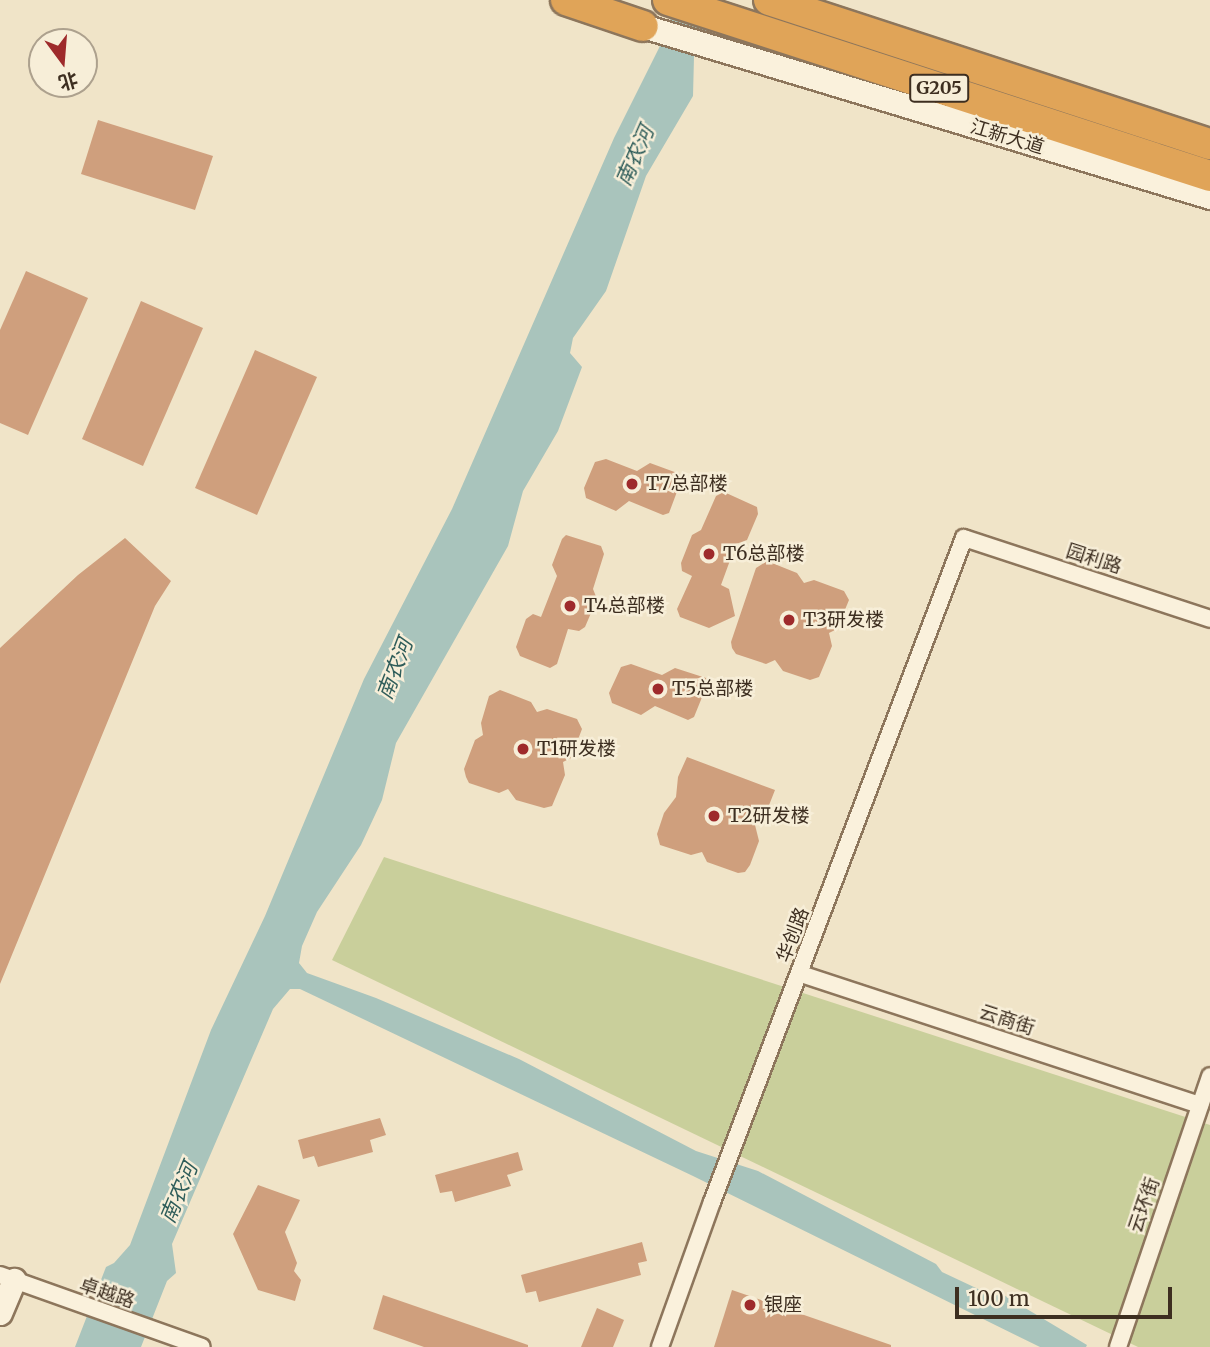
<!DOCTYPE html>
<html>
<head>
<meta charset="utf-8">
<style>
  body { margin:0 }
  #map { position:relative; width:1210px; height:1347px; overflow:hidden; background:#f0e4c8; font-family:Merriweather,"Noto Sans SC",serif }
  div>[style] { position:absolute }
  .green>* { inset:0; background:#c9cf9b }
  .water>* { inset:0; background:#a9c4bc }
  .building>* { inset:0; background:#cf9f7d }
  .roads { filter:drop-shadow(2px 0 #8d765c) drop-shadow(-2px 0 #8d765c) drop-shadow(0 2px #8d765c) drop-shadow(0 -2px #8d765c) }
  .street>* { height:16px; margin:-8px; padding:0 8px; transform-origin:8px; border-radius:8px; background:#faf1dc }
  .secondary>* { height:23px; margin:-11.5px; padding:0 11.5px; transform-origin:11.5px; border-radius:11.5px; background:#faf1dc }
  .highway>* { height:30px; margin:-15px; padding:0 15px; transform-origin:15px; border-radius:15px; background:#e0a458 }
  .dots>* { width:19px; height:19px; translate:-50% -50%; box-sizing:border-box; border:4px solid #f7eed8; border-radius:50% }
  span { translate:-50% -50%; white-space:nowrap; text-align:center; line-height:1.15; -webkit-text-stroke:5px #f7eed8; paint-order:stroke }
  .shield-label span { padding:2px 5px; background:#f7eed8; border:2px solid; border-radius:5px; -webkit-text-stroke-width:0 }
  .shield-label { font-size:18px; color:#3d2e20; font-weight:700 }
  .street-label { font-size:19px; color:#3d2e20 }
  .poi-label { font-size:19px; color:#3d2e20 }
  .left { translate:0 -50%; text-align:left }
  .water-label { font-size:21px; color:#2f5d5a; font-style:italic }
  .north { position:absolute; left:28px; top:28px; width:70px; height:70px; box-sizing:border-box; background:#f7eed8; border:2px solid #ada18e; border-radius:50%; rotate:164deg; font-size:19px; font-weight:700; line-height:28px; text-align:center; color:#3d2e20 }
  .north::after { content:''; display:block; margin:auto; width:24px; height:32px; background:#9e2a2b; clip-path:polygon(50% 0,100% 100%,50% 72%,0 100%) }
  .scale { position:absolute; left:955px; top:1287px; width:217px; height:32px; box-sizing:border-box; border:4px solid #3d2e20; border-top:0; padding-left:9px; font-size:21px; line-height:24px; white-space:nowrap; color:#3d2e20; -webkit-text-stroke:5px #f7eed8; paint-order:stroke }
</style>
</head>
<body>
<div id="map">
  <div class="green">
    <i style="clip-path:polygon(384px 857px,1210px 1125px,1210px 1347px,1138px 1347px,332px 960px)"></i>
  </div>
  <div class="water">
    <i style="clip-path:polygon(678px 0,720px 0,694px 57px,693px 96px,646px 176px,606px 291px,573px 338px,570px 353px,582px 367px,558px 431px,523px 491px,508px 546px,396px 743px,382px 800px,361px 845px,317px 912px,302px 946px,299px 963px,307px 973px,376px 998px,519px 1059px,696px 1151px,758px 1171px,936px 1264px,942px 1272px,993px 1296px,1002px 1294px,1087px 1345px,1086px 1347px,1040px 1347px,693px 1176px,300px 989px,290px 989px,273px 1009px,172px 1244px,176px 1273px,167px 1281px,141px 1347px,75px 1347px,106px 1267px,114px 1263px,130px 1245px,211px 1030px,265px 916px,364px 679px,452px 509px,614px 138px,659px 48px)"></i>
  </div>
  <div class="building">
    <i style="clip-path:polygon(98px 120px,213px 156px,195px 210px,81px 174px)"></i>
    <i style="clip-path:polygon(26px 271px,88px 298px,28px 435px,0 423px,0 330px)"></i>
    <i style="clip-path:polygon(141px 301px,203px 328px,143px 466px,82px 439px)"></i>
    <i style="clip-path:polygon(255px 350px,317px 377px,257px 515px,195px 488px)"></i>
    <i style="clip-path:polygon(606px 459px,637px 471px,650px 463px,680px 474px,681px 481px,669px 513px,663px 515px,629px 501px,616px 511px,586px 498px,584px 488px,595px 462px)"></i>
    <i style="clip-path:polygon(724px 492px,757px 507px,758px 514px,747px 540px,736px 544px,721px 585px,729px 589px,735px 616px,709px 628px,680px 617px,677px 609px,692px 576px,682px 571px,681px 563px,692px 535px,701px 530px,716px 496px)"></i>
    <i style="clip-path:polygon(566px 535px,601px 546px,604px 554px,593px 589px,597px 599px,585px 627px,579px 631px,568px 629px,557px 664px,550px 668px,520px 656px,516px 647px,526px 619px,533px 614px,541px 617px,557px 576px,552px 565px,562px 539px)"></i>
    <i style="clip-path:polygon(125px 538px,171px 581px,155px 606px,0 984px,0 648px,78px 575px)"></i>
    <i style="clip-path:polygon(767px 561px,797px 573px,804px 583px,814px 580px,844px 591px,849px 600px,837px 629px,829px 633px,832px 646px,819px 677px,810px 680px,783px 671px,775px 660px,766px 664px,736px 654px,732px 648px,731px 642px,756px 568px)"></i>
    <i style="clip-path:polygon(631px 664px,662px 675px,675px 668px,706px 678px,707px 685px,694px 717px,688px 720px,655px 706px,641px 715px,612px 703px,609px 693px,621px 667px)"></i>
    <i style="clip-path:polygon(500px 690px,531px 702px,537px 712px,547px 709px,577px 719px,582px 729px,571px 758px,563px 762px,565px 775px,552px 806px,544px 808px,516px 800px,508px 789px,499px 793px,469px 783px,466px 777px,464px 769px,475px 740px,483px 735px,481px 723px,489px 696px)"></i>
    <i style="clip-path:polygon(687px 757px,775px 790px,764px 818px,755px 825px,759px 841px,750px 865px,745px 872px,738px 873px,707px 862px,702px 852px,691px 855px,660px 845px,657px 834px,664px 813px,676px 797px,678px 777px)"></i>
    <i style="clip-path:polygon(380px 1118px,386px 1135px,370px 1140px,373px 1152px,318px 1167px,314px 1156px,303px 1159px,298px 1140px)"></i>
    <i style="clip-path:polygon(518px 1152px,523px 1170px,507px 1175px,511px 1186px,455px 1202px,452px 1191px,440px 1193px,435px 1175px)"></i>
    <i style="clip-path:polygon(258px 1185px,300px 1200px,285px 1232px,297px 1263px,294px 1271px,301px 1280px,295px 1301px,258px 1290px,233px 1234px)"></i>
    <i style="clip-path:polygon(642px 1242px,647px 1261px,638px 1263px,641px 1275px,539px 1302px,536px 1291px,526px 1293px,521px 1275px)"></i>
    <i style="clip-path:polygon(732px 1290px,891px 1345px,891px 1347px,714px 1347px)"></i>
    <i style="clip-path:polygon(383px 1295px,528px 1345px,528px 1347px,424px 1347px,373px 1329px)"></i>
    <i style="clip-path:polygon(597px 1308px,624px 1320px,613px 1347px,581px 1347px)"></i>
  </div>
  <div class="roads">
    <div class="street">
      <i style="left:801px;top:974px;width:420px;rotate:18.2deg"></i>
      <i style="left:0;top:1275px;width:214px;rotate:19.6deg"></i>
      <i style="left:660px;top:1347px;width:154px;rotate:-70.3deg"></i>
      <i style="left:712px;top:1202px;width:710px;rotate:-69.22deg"></i>
      <i style="left:964px;top:538px;width:259px;rotate:18.2deg"></i>
      <i style="left:1118px;top:1347px;width:286px;rotate:-71.2deg"></i>
    </div>
    <div class="secondary">
      <i style="left:643px;top:26px;width:592px;rotate:16.78deg"></i>
      <i style="left:0;top:1313px;width:36px;rotate:-67deg"></i>
    </div>
    <div class="highway">
      <i style="left:566px;top:0;width:81px;rotate:18.7deg"></i>
      <i style="left:668px;top:0;width:570px;rotate:17.99deg"></i>
      <i style="left:769px;top:0;width:464px;rotate:18.1deg"></i>
    </div>
  </div>
  <div class="dots">
    <i style="left:632px;top:484px;background:#9e2a2b"></i>
    <i style="left:709px;top:554px;background:#9e2a2b"></i>
    <i style="left:570px;top:606px;background:#9e2a2b"></i>
    <i style="left:789px;top:620px;background:#9e2a2b"></i>
    <i style="left:658px;top:689px;background:#9e2a2b"></i>
    <i style="left:523px;top:749px;background:#9e2a2b"></i>
    <i style="left:714px;top:816px;background:#9e2a2b"></i>
    <i style="left:750px;top:1305px;background:#9e2a2b"></i>
  </div>
  <div class="shield-label">
    <span style="left:939px;top:88px">G205</span>
  </div>
  <div class="street-label">
    <span style="left:1007px;top:137px;rotate:17deg">江新大道</span>
    <span style="left:1094px;top:559px;rotate:18deg">园利路</span>
    <span style="left:793px;top:935px;rotate:-69deg">华创路</span>
    <span style="left:1007px;top:1020px;rotate:18deg">云商街</span>
    <span style="left:1144px;top:1205px;rotate:-71deg">云环街</span>
    <span style="left:107px;top:1293px;rotate:19deg">卓越路</span>
  </div>
  <div class="poi-label">
    <span class="left" style="left:646px;top:484px">T7总部楼</span>
    <span class="left" style="left:723px;top:554px">T6总部楼</span>
    <span class="left" style="left:584px;top:606px">T4总部楼</span>
    <span class="left" style="left:803px;top:620px">T3研发楼</span>
    <span class="left" style="left:672px;top:689px">T5总部楼</span>
    <span class="left" style="left:537px;top:749px">T1研发楼</span>
    <span class="left" style="left:728px;top:816px">T2研发楼</span>
    <span class="left" style="left:764px;top:1305px">银座</span>
  </div>
  <div class="water-label">
    <span style="left:635px;top:156px;rotate:-66deg">南农河</span>
    <span style="left:395px;top:669px;rotate:-69deg">南农河</span>
    <span style="left:179px;top:1193px;rotate:-67deg">南农河</span>
  </div>
  <div class="north">北</div>
  <div class="scale">100 m</div>
</div>
</body>
</html>
